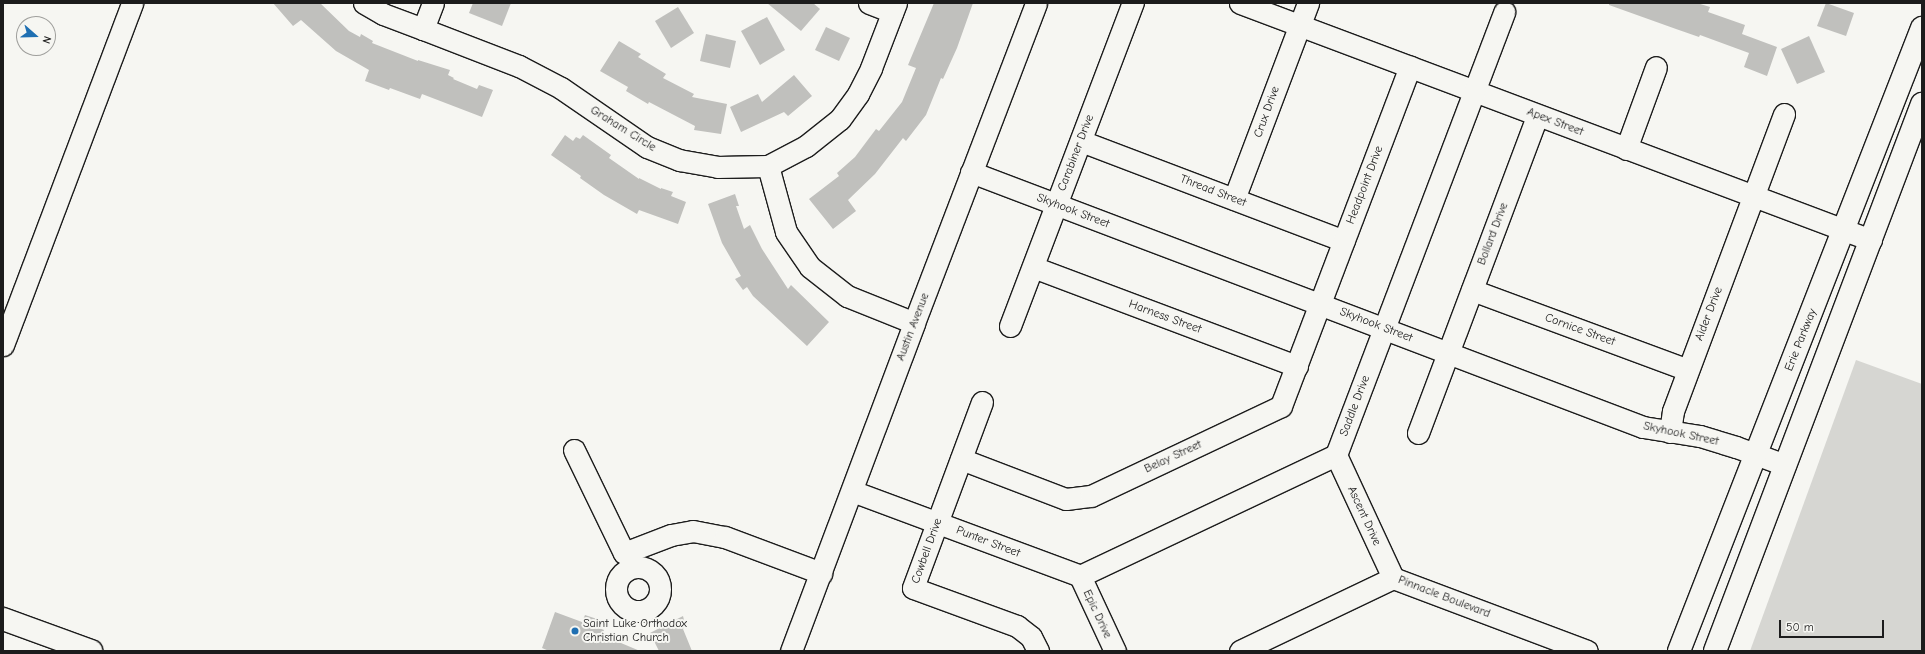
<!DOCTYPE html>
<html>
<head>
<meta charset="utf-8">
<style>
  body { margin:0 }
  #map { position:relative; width:1925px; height:654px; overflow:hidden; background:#f6f6f2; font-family:"Comic Neue",sans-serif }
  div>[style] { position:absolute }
  .green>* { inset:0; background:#d6d6d2 }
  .building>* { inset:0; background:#c0c0bd }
  .roads { filter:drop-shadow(1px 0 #1c1c1c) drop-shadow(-1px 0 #1c1c1c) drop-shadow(0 1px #1c1c1c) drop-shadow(0 -1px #1c1c1c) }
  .minor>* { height:21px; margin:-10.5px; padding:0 10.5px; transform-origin:10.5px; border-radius:10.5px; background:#f6f6f2 }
  .minor>.ring { margin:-10.5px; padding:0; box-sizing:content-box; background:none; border:21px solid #f6f6f2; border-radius:50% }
  .major>* { height:22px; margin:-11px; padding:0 11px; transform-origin:11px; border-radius:11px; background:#f6f6f2 }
  .dots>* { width:11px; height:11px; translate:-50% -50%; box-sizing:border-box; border:2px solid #f6f6f2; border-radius:50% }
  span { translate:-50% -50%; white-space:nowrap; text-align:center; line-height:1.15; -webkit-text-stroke:4px #f6f6f2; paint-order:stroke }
  .street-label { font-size:12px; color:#1c1c1c }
  .poi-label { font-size:12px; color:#1c1c1c }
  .left { translate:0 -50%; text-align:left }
  .frame { position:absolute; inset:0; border:4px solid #1c1c1c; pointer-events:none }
  .north { position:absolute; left:16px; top:16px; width:40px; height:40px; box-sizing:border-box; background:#f6f6f2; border:1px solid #9f9f9c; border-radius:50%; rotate:110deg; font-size:11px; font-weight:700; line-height:16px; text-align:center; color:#1c1c1c }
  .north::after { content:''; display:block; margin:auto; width:14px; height:18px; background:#1f6fb2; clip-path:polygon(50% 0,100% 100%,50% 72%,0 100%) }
  .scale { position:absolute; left:1779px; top:620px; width:105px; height:18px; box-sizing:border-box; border:2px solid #1c1c1c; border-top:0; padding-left:5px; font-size:12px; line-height:14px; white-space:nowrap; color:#1c1c1c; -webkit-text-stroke:3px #f6f6f2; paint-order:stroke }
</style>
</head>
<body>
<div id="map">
  <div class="green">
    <i style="clip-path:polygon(1856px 360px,1922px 384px,1922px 651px,1750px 651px)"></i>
  </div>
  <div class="building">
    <i style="clip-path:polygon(273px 3px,320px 3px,349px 31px,360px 37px,361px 34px,373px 41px,372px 43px,418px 61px,418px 60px,450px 70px,448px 75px,454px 78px,453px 79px,477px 89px,479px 85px,493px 90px,482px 117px,422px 94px,420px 99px,390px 88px,389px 90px,365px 81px,369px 70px,336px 51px,301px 20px,293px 26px)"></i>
    <i style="clip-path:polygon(473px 3px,511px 3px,502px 26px,469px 13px)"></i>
    <i style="clip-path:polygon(767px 3px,813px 3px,820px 9px,801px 31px)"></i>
    <i style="clip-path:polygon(934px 3px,973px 3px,957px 48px,943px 79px,941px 78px,926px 115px,906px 141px,903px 138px,875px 174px,848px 200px,856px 211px,833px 229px,809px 199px,839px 176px,837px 173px,855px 157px,876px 129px,879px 131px,902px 102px,916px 68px,908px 65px)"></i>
    <i style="clip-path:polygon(1609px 3px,1697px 3px,1710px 7px,1708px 12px,1745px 25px,1742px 34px,1777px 47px,1767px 76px,1744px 67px,1749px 53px,1700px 35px,1699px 37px,1676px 29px,1609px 5px)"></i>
    <i style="clip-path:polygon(1826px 3px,1854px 13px,1846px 36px,1817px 26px)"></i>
    <i style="clip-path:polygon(678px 7px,694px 33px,671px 48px,655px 21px)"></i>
    <i style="clip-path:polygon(767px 17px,785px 50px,760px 65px,741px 31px)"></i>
    <i style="clip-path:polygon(826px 27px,850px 38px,839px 61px,815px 50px)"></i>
    <i style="clip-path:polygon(706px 34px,736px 41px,730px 68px,700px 61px)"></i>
    <i style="clip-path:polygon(1809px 36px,1825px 72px,1797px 84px,1781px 49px)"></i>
    <i style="clip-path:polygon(619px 41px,641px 54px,638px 57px,666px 74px,663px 78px,694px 94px,692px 97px,727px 104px,721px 134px,694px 130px,695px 126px,649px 102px,648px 104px,626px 91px,628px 87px,600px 71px)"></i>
    <i style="clip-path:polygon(794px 75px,812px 96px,788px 116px,784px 112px,741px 132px,730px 107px,758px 94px,762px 102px)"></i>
    <i style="clip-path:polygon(565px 135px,573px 141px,576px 137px,580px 139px,583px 135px,611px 155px,609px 158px,639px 179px,639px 178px,661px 189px,661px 188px,673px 192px,671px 196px,686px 202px,678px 224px,639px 210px,637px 214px,604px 195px,580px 178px,581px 176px,551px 155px)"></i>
    <i style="clip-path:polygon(735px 194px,739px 206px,736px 206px,744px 229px,750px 225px,762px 249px,788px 289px,791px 285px,829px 322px,807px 346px,753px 296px,747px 287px,743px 290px,735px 279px,741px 276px,722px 243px,708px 204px)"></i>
    <i style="clip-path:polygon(555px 612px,582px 622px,585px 615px,597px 619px,594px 626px,604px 630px,602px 635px,640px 651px,549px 651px,542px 648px)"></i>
    <i style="clip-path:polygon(683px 616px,685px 624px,683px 629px,692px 651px,659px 651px,650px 633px)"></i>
  </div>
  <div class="roads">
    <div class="minor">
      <i style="left:364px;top:3px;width:22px;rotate:30deg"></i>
      <i style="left:383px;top:14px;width:43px;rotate:20.6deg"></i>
      <i style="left:433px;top:3px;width:28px;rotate:111deg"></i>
      <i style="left:423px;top:29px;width:103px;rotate:21.1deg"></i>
      <i style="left:519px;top:66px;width:47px;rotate:27.6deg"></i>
      <i style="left:561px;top:88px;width:104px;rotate:34.5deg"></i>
      <i style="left:647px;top:147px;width:35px;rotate:22deg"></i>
      <i style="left:679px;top:160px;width:39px;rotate:10deg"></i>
      <i style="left:717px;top:167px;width:51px;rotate:-1.1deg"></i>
      <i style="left:768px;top:166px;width:43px;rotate:-27.8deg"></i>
      <i style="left:806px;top:146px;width:43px;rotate:-38.5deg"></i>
      <i style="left:840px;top:119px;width:31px;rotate:-54deg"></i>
      <i style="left:858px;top:94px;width:29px;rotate:-63deg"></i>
      <i style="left:871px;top:68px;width:70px;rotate:-69deg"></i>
      <i style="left:869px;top:3px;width:25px;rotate:21deg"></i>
      <i style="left:1240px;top:3px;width:674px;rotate:20.59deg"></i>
      <i style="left:1081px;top:141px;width:281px;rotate:20.8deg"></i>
      <i style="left:1626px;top:149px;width:87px;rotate:-69.9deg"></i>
      <i style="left:768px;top:166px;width:68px;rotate:74.7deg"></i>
      <i style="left:786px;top:232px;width:42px;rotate:55.6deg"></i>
      <i style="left:810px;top:267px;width:47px;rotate:38.1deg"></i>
      <i style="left:847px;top:296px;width:72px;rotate:21.9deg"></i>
      <i style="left:971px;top:172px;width:719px;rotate:20.78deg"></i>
      <i style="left:1643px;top:427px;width:58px;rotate:9deg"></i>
      <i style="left:1700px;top:436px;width:38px;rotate:17deg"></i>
      <i style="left:1736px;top:447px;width:52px;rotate:20.2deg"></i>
      <i style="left:1234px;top:199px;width:210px;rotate:-69.3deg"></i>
      <i style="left:1033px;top:267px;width:282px;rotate:20.6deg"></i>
      <i style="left:1472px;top:290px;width:230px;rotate:20.3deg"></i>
      <i style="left:1010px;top:326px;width:346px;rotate:-69.2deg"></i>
      <i style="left:3px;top:345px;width:366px;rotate:-69.3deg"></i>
      <i style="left:982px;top:402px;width:198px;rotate:110.4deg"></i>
      <i style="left:913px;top:588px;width:111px;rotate:20.1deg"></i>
      <i style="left:1017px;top:626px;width:18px;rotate:38deg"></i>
      <i style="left:1031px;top:637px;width:16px;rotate:63deg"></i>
      <i style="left:1670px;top:432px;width:21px;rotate:-82deg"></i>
      <i style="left:1673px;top:411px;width:317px;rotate:-69.5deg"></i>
      <i style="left:1418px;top:433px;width:339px;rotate:-69.4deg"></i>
      <i style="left:574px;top:450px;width:114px;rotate:64.1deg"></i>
      <i style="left:624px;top:553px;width:50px;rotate:-21deg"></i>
      <i style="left:671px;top:535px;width:22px;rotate:-10deg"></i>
      <i style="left:693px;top:531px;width:33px;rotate:11deg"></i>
      <i style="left:725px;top:537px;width:103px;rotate:20.6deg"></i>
      <i style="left:1336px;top:455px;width:136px;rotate:65.1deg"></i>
      <i style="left:961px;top:459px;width:112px;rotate:20.9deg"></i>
      <i style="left:1066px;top:499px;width:25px;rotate:-7deg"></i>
      <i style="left:1091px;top:496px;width:210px;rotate:-25.3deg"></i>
      <i style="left:1281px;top:406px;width:363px;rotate:-69.2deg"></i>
      <i style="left:852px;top:491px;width:243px;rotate:20.4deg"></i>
      <i class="ring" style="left:616px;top:567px;width:23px;height:23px"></i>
      <i style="left:1080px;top:576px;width:283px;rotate:-25.3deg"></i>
      <i style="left:1336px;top:455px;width:474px;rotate:-69.2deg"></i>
      <i style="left:1080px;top:576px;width:83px;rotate:65deg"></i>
      <i style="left:791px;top:651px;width:350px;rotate:-69.4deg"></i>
      <i style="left:914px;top:323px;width:342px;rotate:-69.1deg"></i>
      <i style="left:1240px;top:651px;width:170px;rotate:-25.5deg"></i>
      <i style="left:1393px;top:578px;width:207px;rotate:20.6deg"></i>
    </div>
    <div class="major">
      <i style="left:3px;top:619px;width:94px;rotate:20deg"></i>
      <i style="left:1679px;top:651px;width:669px;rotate:-68.69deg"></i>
      <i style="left:1715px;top:651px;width:585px;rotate:-69.27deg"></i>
    </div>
  </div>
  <div class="dots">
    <i style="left:575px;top:631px;background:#1f6fb2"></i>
  </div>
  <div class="street-label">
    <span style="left:1267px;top:112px;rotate:-70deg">Crux Drive</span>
    <span style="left:1555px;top:122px;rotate:21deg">Apex Street</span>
    <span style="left:623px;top:129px;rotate:32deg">Graham Circle</span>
    <span style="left:1076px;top:153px;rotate:-69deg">Carabiner Drive</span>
    <span style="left:1365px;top:185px;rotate:-69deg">Headpoint Drive</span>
    <span style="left:1213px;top:191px;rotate:21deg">Thread Street</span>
    <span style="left:1073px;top:211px;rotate:21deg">Skyhook Street</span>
    <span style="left:1493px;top:234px;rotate:-69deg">Bollard Drive</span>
    <span style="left:1709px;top:314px;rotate:-69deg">Aider Drive</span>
    <span style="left:1165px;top:317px;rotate:20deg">Harness Street</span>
    <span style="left:1376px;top:325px;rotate:21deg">Skyhook Street</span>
    <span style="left:913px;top:327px;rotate:-69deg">Austin Avenue</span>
    <span style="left:1580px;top:330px;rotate:20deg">Cornice Street</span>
    <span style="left:1801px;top:340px;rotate:-68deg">Erie Parkway</span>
    <span style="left:1355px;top:406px;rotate:-69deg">Saddle Drive</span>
    <span style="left:1681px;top:434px;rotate:12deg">Skyhook Street</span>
    <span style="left:1173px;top:457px;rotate:-25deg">Belay Street</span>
    <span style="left:1364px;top:516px;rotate:65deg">Ascent Drive</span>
    <span style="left:988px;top:542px;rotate:21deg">Punter Street</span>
    <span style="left:927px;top:551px;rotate:-70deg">Cowbell Drive</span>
    <span style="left:1444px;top:597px;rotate:21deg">Pinnacle Boulevard</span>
    <span style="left:1097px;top:614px;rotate:65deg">Epic Drive</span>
  </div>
  <div class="poi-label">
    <span class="left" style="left:583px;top:631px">Saint Luke Orthodox<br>Christian Church</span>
  </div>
  <div class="frame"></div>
  <div class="north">N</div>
  <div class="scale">50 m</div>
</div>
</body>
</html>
